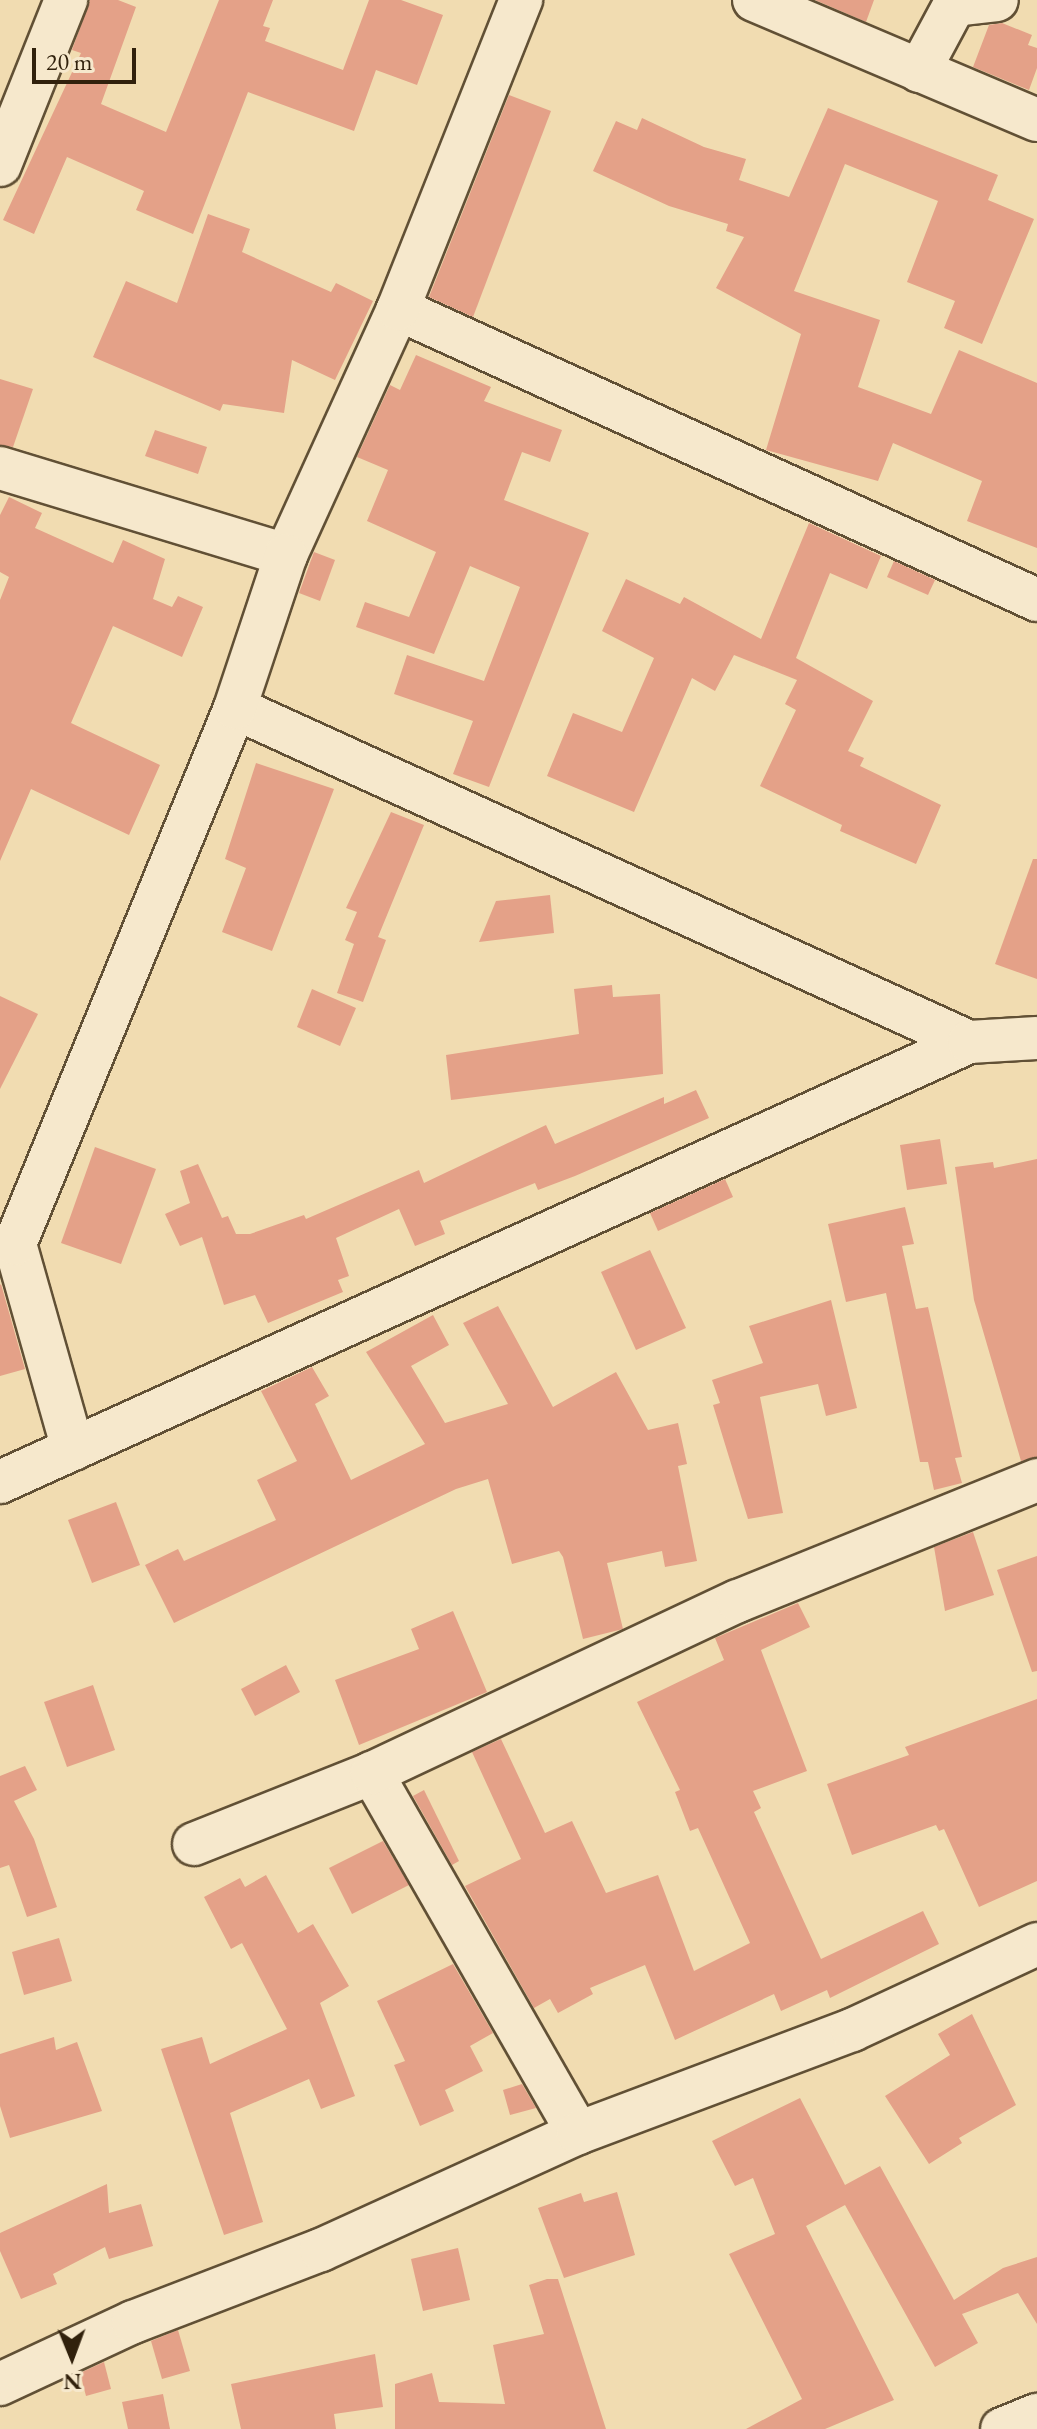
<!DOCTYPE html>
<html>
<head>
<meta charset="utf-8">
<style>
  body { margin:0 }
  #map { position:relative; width:1037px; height:2429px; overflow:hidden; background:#f1dcb1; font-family:"EB Garamond",serif }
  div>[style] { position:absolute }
  .building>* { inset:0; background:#e4a188 }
  .roads { filter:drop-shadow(2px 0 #615035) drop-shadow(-2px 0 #615035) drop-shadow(0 2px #615035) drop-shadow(0 -2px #615035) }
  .minor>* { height:42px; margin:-21px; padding:0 21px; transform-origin:21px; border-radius:21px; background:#f6e8cc }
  span { translate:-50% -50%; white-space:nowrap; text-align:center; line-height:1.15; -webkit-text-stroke:6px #f6e8cc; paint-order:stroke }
  .north { position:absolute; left:32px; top:2317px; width:80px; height:80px; -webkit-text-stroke:6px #f6e8cc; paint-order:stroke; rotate:179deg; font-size:22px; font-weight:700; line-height:32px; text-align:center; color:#31210c }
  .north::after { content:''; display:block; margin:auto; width:28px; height:36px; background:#31210c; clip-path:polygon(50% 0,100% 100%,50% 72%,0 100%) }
  .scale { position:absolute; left:32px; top:48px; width:104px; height:36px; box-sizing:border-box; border:4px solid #31210c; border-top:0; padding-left:10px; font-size:24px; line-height:28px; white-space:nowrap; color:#31210c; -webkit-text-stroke:6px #f6e8cc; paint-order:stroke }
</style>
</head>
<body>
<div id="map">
  <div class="building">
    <i style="clip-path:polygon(90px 0,118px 0,136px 7px,101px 104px,166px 132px,219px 0,273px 0,263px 26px,270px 28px,265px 41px,343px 70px,369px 0,401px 0,443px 15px,417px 85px,376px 70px,354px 131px,248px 92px,193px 234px,136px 210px,144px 191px,67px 157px,34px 234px,3px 220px,81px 53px,72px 50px)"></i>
    <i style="clip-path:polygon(815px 0,874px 0,866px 22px)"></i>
    <i style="clip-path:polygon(1002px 23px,1032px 35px,1028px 45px,1037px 48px,1037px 68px,1029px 90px,973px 67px,989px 25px)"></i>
    <i style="clip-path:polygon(509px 95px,551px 111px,473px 317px,429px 297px)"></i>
    <i style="clip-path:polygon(828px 108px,998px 175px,988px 200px,1034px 219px,982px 344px,944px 328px,955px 301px,907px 282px,938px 201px,845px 164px,794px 291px,880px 320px,858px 387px,931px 414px,959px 350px,1037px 383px,1037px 548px,967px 521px,982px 481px,893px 443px,878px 481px,766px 450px,801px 334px,716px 288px,744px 237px,726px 231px,728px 224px,669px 206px,593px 171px,616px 121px,637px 130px,642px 118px,704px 147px,746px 159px,739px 180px,789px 197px)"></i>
    <i style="clip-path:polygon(208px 214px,250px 229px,242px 252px,331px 292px,336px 283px,373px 301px,335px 380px,292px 360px,284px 413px,223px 404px,220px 411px,93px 357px,126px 281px,177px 303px)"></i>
    <i style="clip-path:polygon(416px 355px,491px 387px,484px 401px,562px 430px,550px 462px,522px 452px,504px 500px,589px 533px,489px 787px,453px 774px,473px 721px,394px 694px,407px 655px,484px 681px,520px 587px,470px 566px,434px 654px,356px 627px,365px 602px,409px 617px,436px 552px,367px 521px,388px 470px,357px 457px,390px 385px,400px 390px)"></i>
    <i style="clip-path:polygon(0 379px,33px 389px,13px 447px,0 445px)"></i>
    <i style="clip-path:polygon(155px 430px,207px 447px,198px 474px,145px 456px)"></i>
    <i style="clip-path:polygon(9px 497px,42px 513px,35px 528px,113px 563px,123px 540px,165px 559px,153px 599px,172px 607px,178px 596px,203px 607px,182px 657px,113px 626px,71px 723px,160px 765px,129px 835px,31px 789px,0 861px,0 600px,9px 577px,0 572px,0 515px)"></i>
    <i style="clip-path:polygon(809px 523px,881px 556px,867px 589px,830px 573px,796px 658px,873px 701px,848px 751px,864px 758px,860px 766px,941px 805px,916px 864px,840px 831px,842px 825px,760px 786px,796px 710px,785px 704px,797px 680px,734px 655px,715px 691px,692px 678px,634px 812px,547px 776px,573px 713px,622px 732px,654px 658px,602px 631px,626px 579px,680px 604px,684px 597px,761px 639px)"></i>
    <i style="clip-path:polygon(314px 552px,335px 560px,320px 601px,299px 593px)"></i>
    <i style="clip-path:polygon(894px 561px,935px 580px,928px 595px,887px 577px)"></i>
    <i style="clip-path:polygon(256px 763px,334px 789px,272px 951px,222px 932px,246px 868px,225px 859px)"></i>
    <i style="clip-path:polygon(391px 812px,424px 825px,378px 937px,386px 940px,363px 1002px,337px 993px,354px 944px,345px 940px,357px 912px,346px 908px)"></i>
    <i style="clip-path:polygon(1033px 859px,1037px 859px,1037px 979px,995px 964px)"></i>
    <i style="clip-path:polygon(550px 895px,554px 933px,479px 942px,496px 901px)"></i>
    <i style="clip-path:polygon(612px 985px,613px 997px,660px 994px,663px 1074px,451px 1100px,446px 1055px,579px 1034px,574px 989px)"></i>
    <i style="clip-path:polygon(312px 989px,356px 1008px,340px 1046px,297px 1027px)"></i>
    <i style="clip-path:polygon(0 996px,38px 1014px,0 1089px)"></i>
    <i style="clip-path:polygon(696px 1090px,709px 1118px,575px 1176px,538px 1190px,535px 1183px,440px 1221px,445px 1234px,415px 1246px,399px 1209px,336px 1238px,349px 1276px,338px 1280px,343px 1292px,268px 1323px,255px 1295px,224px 1305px,202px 1237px,180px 1246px,165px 1214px,190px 1203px,180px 1171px,198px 1164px,222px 1218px,228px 1216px,236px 1234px,250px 1234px,304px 1215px,306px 1219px,419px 1170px,424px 1183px,546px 1125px,555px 1144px,664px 1097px,664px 1104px)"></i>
    <i style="clip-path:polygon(940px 1139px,947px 1184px,907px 1190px,900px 1145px)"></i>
    <i style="clip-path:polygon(95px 1147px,156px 1169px,121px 1264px,61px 1243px)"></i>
    <i style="clip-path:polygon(1037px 1159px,1037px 1457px,1021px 1461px,974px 1300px,955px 1167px,993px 1162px,994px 1168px)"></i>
    <i style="clip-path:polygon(725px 1179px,733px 1197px,658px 1231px,650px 1213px)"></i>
    <i style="clip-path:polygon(905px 1207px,914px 1244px,902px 1246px,916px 1309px,928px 1307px,962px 1457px,955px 1458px,962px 1483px,934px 1490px,928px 1462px,920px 1462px,886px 1293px,846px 1302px,828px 1224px)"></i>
    <i style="clip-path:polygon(650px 1250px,686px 1328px,636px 1350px,601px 1272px)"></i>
    <i style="clip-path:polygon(1px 1284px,25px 1369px,0 1376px,0 1285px)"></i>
    <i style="clip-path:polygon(831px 1300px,857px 1408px,826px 1416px,818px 1384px,760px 1397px,783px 1513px,748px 1519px,713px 1405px,720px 1403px,712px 1380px,763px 1363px,749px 1326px)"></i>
    <i style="clip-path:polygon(498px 1306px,553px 1407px,616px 1372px,648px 1430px,678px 1423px,687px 1464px,678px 1466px,697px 1561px,665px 1567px,662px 1551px,607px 1563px,623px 1629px,583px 1639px,563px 1557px,559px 1551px,512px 1564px,488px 1479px,456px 1489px,174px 1623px,145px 1565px,178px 1549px,184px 1561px,276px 1520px,257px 1480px,297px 1461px,261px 1391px,312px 1367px,329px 1396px,315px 1404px,351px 1480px,425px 1444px,366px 1352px,433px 1315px,449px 1345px,411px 1366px,445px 1423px,508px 1404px,463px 1323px)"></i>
    <i style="clip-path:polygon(116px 1502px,140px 1565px,92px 1583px,68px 1520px)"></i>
    <i style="clip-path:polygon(973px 1532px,994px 1595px,945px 1611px,934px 1547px)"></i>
    <i style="clip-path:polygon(1037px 1556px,1037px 1671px,1032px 1672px,997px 1570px)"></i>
    <i style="clip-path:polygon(798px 1603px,810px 1627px,761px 1650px,807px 1771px,753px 1791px,761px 1808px,754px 1812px,821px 1959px,923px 1911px,939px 1944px,830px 1998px,827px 1990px,781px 2011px,774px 1994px,675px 2040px,645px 1965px,590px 1988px,593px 1994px,558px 2013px,550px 1999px,534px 2008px,465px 1886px,521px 1859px,472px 1752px,501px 1739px,545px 1833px,572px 1821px,606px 1893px,658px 1875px,694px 1971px,750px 1943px,698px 1828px,690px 1831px,675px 1792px,680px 1790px,637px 1702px,724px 1660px,715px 1638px)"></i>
    <i style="clip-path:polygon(453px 1611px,487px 1692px,359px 1745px,335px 1680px,419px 1649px,411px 1629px)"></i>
    <i style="clip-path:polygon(286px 1665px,300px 1692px,255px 1716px,241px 1689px)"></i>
    <i style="clip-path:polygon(93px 1685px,115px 1750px,67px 1767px,44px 1702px)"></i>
    <i style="clip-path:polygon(1037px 1699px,1037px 1881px,979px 1907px,944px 1829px,939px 1831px,936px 1825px,852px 1855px,827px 1784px,909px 1755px,905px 1747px)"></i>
    <i style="clip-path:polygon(25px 1766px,37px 1790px,14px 1801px,34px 1839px,57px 1907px,27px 1917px,9px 1865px,0 1868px,0 1776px)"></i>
    <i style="clip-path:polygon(424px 1790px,459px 1861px,452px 1865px,413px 1796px)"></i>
    <i style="clip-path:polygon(383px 1841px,409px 1885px,352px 1914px,329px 1868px)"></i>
    <i style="clip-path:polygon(266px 1875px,298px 1933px,313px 1924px,349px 1986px,320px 2003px,355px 2096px,321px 2109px,309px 2079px,230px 2113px,263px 2222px,224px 2235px,161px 2049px,202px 2037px,210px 2064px,287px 2029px,242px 1943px,231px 1949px,204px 1897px,240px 1878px,245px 1887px)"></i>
    <i style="clip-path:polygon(59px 1938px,72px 1981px,24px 1995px,12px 1952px)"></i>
    <i style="clip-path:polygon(453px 1964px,493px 2033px,470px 2046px,483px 2071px,445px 2090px,454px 2111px,420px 2126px,394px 2065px,405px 2061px,377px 2001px)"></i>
    <i style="clip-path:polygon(972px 2014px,1016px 2105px,959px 2138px,962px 2143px,929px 2164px,885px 2096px,950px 2055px,938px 2034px)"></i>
    <i style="clip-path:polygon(54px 2037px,56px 2050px,77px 2042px,102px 2111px,10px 2138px,0 2106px,0 2054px)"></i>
    <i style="clip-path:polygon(522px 2084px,536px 2108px,510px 2115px,503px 2090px)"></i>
    <i style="clip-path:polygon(800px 2098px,845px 2185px,880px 2166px,954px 2300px,1003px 2268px,1037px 2257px,1037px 2324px,1018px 2293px,962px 2314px,978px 2343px,935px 2367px,845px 2205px,806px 2226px,894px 2400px,825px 2429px,746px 2429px,802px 2399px,729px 2254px,775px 2234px,753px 2178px,735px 2186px,712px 2141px)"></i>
    <i style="clip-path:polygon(107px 2184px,109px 2213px,141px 2204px,153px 2246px,109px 2259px,105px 2247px,53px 2274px,57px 2284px,21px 2299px,0 2251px,0 2233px)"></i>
    <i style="clip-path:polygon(617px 2192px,635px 2255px,564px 2278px,538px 2208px,581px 2193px,584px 2202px)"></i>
    <i style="clip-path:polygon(458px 2248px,470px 2300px,423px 2311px,411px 2259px)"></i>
    <i style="clip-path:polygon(547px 2279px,558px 2279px,606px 2429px,395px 2429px,395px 2384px,432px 2373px,439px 2402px,505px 2404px,493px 2345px,544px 2334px,529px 2285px)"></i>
    <i style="clip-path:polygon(178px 2330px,190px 2371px,162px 2379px,151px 2341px)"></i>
    <i style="clip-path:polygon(375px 2354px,383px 2407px,334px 2414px,336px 2429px,241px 2429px,231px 2384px)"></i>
    <i style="clip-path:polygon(104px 2362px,111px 2389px,86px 2396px,80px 2373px)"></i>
    <i style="clip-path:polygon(163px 2394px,170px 2429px,128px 2429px,122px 2402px)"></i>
  </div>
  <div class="roads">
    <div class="minor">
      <i style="left:754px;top:0;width:307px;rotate:23deg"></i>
      <i style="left:955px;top:5px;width:42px;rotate:-6.8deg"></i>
      <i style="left:919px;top:71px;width:81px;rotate:-61.8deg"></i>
      <i style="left:0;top:165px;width:178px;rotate:-68.2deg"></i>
      <i style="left:398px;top:309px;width:702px;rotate:24.48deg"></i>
      <i style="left:0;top:468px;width:299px;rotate:16.9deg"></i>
      <i style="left:286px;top:555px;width:270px;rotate:-65.5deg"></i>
      <i style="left:398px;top:309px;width:333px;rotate:-68.3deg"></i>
      <i style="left:235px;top:708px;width:806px;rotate:24.47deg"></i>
      <i style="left:73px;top:1449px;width:213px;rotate:-105.8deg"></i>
      <i style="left:15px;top:1244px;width:579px;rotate:-67.68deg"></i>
      <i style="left:235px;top:708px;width:161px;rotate:-71.6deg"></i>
      <i style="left:0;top:1482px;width:1064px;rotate:-24.42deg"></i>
      <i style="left:969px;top:1042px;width:68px;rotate:-3.4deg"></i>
      <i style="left:194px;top:1844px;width:192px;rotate:-21.7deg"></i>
      <i style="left:578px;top:2133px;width:415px;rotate:-119.8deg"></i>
      <i style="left:372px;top:1773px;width:404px;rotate:-25.2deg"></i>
      <i style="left:738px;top:1601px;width:323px;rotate:-22deg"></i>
      <i style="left:0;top:2384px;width:147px;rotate:-25deg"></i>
      <i style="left:133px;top:2322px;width:201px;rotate:-21deg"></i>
      <i style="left:321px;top:2250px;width:282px;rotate:-24.5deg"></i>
      <i style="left:578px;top:2133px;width:293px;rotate:-20.6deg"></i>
      <i style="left:852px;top:2030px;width:204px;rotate:-24.9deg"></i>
      <i style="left:1002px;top:2429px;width:38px;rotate:-22deg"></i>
    </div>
  </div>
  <div class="north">N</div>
  <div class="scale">20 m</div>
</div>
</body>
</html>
